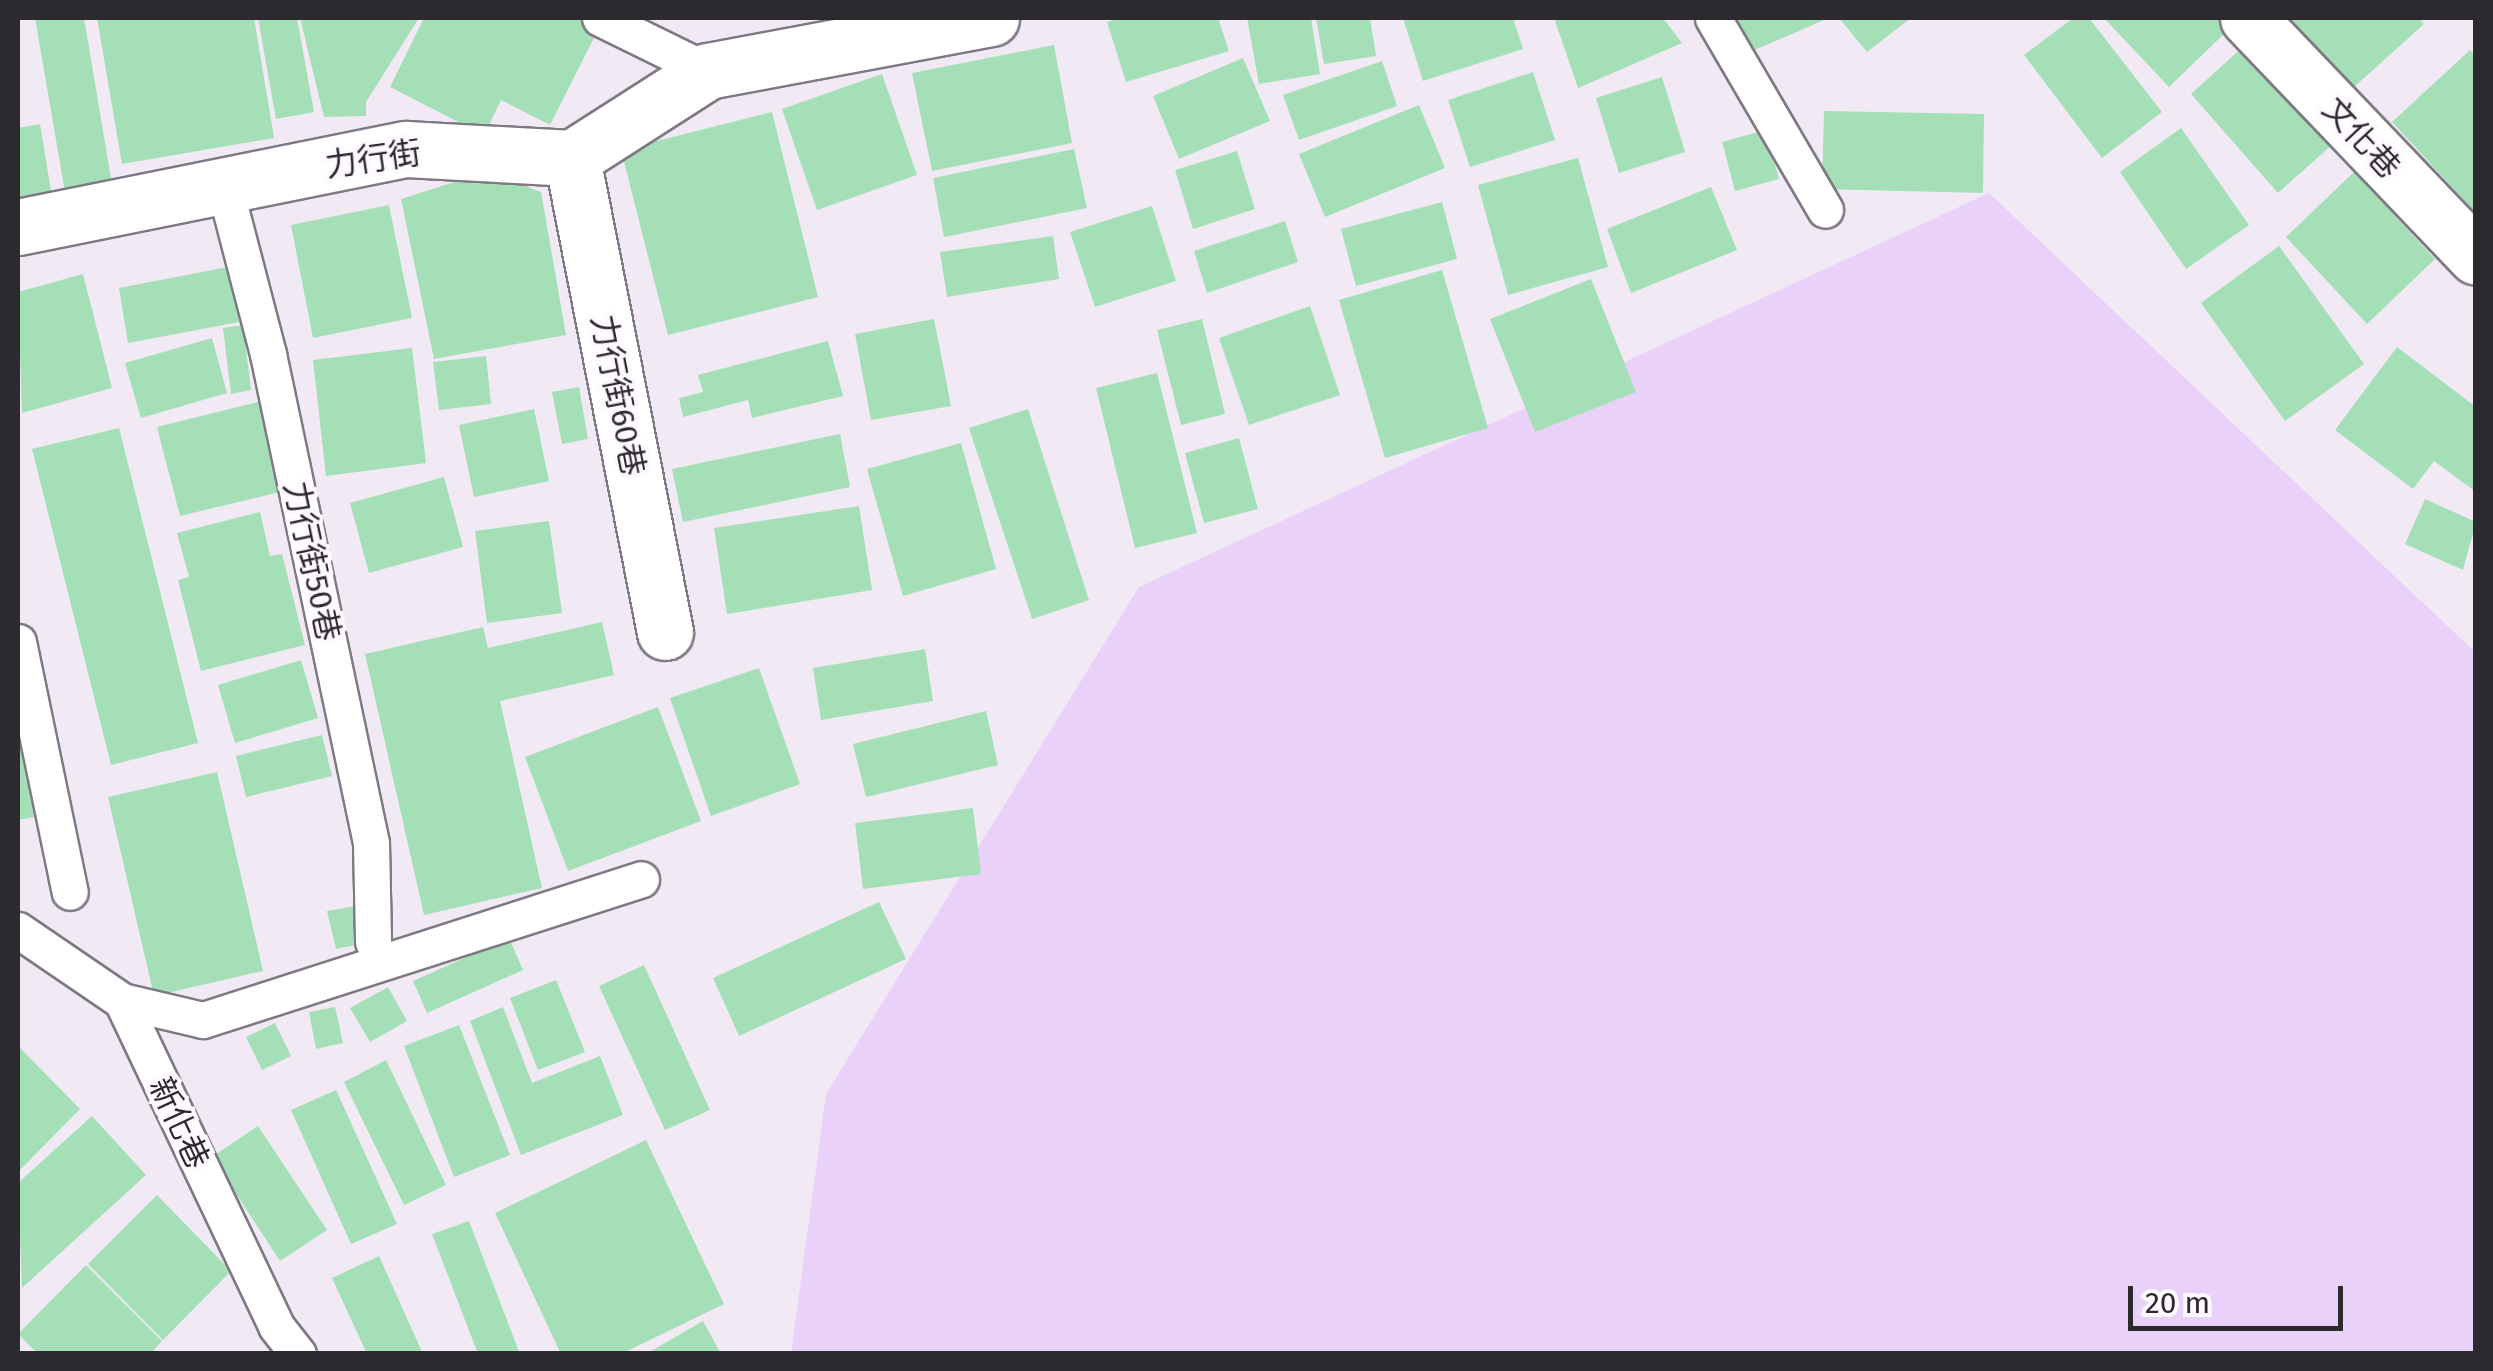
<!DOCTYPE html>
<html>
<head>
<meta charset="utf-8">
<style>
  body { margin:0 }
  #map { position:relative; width:2493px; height:1371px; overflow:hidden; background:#f1eaf5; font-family:"Fira Sans","Noto Sans TC",sans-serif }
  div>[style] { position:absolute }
  .green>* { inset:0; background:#ead1fa }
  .building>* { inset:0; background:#a5dfb7 }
  .roads { filter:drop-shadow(2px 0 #7e7982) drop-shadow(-2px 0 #7e7982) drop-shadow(0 2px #7e7982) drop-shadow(0 -2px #7e7982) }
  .service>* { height:35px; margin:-17.5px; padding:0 17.5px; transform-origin:17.5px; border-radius:17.5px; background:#fff }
  .minor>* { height:55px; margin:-27.5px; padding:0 27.5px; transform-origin:27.5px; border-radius:27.5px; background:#fff }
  span { translate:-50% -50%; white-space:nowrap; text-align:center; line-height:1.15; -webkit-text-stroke:8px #fdf9ff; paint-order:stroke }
  .street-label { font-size:32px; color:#2c2a2e }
  .frame { position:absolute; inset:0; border:20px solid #2c2a2e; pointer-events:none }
  .scale { position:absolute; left:2128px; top:1286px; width:215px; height:45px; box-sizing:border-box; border:5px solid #2c2a2e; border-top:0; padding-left:12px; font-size:30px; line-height:35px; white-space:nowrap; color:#2c2a2e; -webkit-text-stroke:8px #fdf9ff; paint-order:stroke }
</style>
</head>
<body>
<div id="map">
  <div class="green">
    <i style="clip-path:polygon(1989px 193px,2475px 652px,2475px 1353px,791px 1354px,826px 1094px,1139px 587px)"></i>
  </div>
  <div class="building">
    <i style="clip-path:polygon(35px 18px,84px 18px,113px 190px,66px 198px)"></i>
    <i style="clip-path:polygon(97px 18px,254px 18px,274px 138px,122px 164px)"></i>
    <i style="clip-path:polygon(258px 18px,297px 18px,314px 112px,276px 119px)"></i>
    <i style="clip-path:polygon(300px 18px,419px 18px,366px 102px,366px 116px,324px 117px)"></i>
    <i style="clip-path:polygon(424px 18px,577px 18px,599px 28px,550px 125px,501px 100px,484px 135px,390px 87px)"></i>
    <i style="clip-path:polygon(1122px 18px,1218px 18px,1229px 51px,1126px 82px,1107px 22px)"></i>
    <i style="clip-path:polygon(1247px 18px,1311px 18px,1320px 74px,1259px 84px)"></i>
    <i style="clip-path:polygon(1316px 18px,1370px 18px,1376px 56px,1324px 64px)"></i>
    <i style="clip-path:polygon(1403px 18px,1513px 18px,1523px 49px,1423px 81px)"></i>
    <i style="clip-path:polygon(1554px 18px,1663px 18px,1682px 43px,1578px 88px)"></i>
    <i style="clip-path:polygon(1726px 18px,1823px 18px,1824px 20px,1743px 55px)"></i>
    <i style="clip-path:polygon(1839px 18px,1911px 18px,1867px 52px)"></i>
    <i style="clip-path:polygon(2073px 18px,2089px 18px,2162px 112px,2102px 158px,2024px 55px)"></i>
    <i style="clip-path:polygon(2104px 18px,2216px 18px,2228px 30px,2169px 87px)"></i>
    <i style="clip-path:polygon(2290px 18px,2418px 18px,2424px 24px,2353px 88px)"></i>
    <i style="clip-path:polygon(2246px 44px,2334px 143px,2278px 193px,2191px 94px)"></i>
    <i style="clip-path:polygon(1054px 45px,1072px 143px,932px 171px,912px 73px)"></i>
    <i style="clip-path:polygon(2470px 50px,2476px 57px,2473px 210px,2392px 122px)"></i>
    <i style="clip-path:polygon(1243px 58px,1270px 121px,1179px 159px,1153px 96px)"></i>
    <i style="clip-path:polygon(1382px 61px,1397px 106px,1299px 140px,1283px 95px)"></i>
    <i style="clip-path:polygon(1533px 72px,1555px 140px,1470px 167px,1448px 100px)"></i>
    <i style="clip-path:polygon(882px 74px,917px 175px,817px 210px,782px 109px)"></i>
    <i style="clip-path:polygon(1662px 77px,1685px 152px,1619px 173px,1596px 98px)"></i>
    <i style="clip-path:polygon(1419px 105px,1445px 168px,1325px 217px,1299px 154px)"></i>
    <i style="clip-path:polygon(1824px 111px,1984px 114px,1983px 193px,1822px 189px)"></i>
    <i style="clip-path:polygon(772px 112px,818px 297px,668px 335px,621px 150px)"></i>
    <i style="clip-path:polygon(40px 124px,53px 203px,18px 209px,18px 128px)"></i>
    <i style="clip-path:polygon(2181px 128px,2249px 225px,2186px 269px,2120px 172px)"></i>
    <i style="clip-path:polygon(1765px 130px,1779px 179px,1735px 191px,1722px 142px)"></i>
    <i style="clip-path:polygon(1074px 149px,1087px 208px,944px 237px,933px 178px)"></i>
    <i style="clip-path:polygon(1237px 151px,1255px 209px,1193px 229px,1175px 170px)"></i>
    <i style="clip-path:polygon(1578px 158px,1608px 267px,1508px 295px,1478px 185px)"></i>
    <i style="clip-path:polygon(489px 171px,541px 192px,566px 335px,434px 359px,401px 199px)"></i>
    <i style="clip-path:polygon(2354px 172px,2435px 259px,2367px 324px,2286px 237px)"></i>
    <i style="clip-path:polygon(1711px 187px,1737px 250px,1631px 293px,1607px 229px)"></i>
    <i style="clip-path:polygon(1442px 202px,1457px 259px,1356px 286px,1341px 229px)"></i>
    <i style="clip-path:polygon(389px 205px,412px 318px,313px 338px,291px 225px)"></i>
    <i style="clip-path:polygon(1152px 206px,1176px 281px,1095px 307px,1070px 232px)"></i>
    <i style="clip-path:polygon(1285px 221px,1298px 262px,1207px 293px,1194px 251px)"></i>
    <i style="clip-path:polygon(1053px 236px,1059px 279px,947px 297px,940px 252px)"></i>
    <i style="clip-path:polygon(2279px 246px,2364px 364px,2285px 421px,2201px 303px)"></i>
    <i style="clip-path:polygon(228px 267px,239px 322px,128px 343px,119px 288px)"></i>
    <i style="clip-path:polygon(1442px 270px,1488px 428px,1385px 458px,1339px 300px)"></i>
    <i style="clip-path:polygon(83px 274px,112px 388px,22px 413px,18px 292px)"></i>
    <i style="clip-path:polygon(1591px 279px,1636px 392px,1535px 432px,1490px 319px)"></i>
    <i style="clip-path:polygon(1310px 306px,1340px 395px,1249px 425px,1219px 338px)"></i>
    <i style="clip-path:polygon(934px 319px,951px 406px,871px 420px,855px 334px)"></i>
    <i style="clip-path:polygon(1202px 319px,1225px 414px,1181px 425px,1157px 330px)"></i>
    <i style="clip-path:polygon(243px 325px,251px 390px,231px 394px,223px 328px)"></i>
    <i style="clip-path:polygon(212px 338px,227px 393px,141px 418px,125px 363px)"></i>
    <i style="clip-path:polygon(828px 341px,843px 396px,752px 418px,748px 400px,683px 417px,679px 398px,703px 392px,698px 375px)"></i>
    <i style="clip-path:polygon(2397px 347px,2476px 407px,2476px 492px,2434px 461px,2413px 489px,2335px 430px)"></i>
    <i style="clip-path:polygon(412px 348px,426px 463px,326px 476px,313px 360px)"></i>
    <i style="clip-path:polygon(486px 356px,491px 404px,439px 410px,433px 362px)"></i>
    <i style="clip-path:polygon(1157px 373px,1197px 533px,1135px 548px,1096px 388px)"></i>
    <i style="clip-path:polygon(579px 387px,588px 439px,562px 444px,552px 392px)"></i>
    <i style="clip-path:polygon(266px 400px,288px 490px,180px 516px,157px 427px)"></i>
    <i style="clip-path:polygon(534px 409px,549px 481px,474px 497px,459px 425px)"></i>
    <i style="clip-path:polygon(1028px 409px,1089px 600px,1032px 619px,969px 428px)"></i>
    <i style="clip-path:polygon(119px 428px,198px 743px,111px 765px,32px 449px)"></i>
    <i style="clip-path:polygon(840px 434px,850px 487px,683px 522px,672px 469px)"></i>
    <i style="clip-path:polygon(1239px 438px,1258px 509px,1204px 523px,1185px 453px)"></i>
    <i style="clip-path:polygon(961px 443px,996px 569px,903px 596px,867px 469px)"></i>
    <i style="clip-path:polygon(444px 477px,463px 547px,369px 573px,350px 503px)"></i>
    <i style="clip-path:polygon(2425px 499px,2476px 522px,2463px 570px,2405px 544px)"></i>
    <i style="clip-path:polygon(859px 506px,872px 590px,727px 614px,714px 528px)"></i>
    <i style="clip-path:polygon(260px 512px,270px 556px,282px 554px,305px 645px,201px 671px,178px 580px,189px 577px,177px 533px)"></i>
    <i style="clip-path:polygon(549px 521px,562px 613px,487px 623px,475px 531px)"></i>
    <i style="clip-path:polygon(602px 622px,614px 675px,500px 701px,542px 888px,424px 915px,365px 654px,483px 627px,488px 648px)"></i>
    <i style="clip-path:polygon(925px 649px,933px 701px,821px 720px,813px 668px)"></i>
    <i style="clip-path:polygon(301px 660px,318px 718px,235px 743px,218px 685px)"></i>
    <i style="clip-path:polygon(759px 668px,800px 784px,711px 816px,670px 698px)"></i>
    <i style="clip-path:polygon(658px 707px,701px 821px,568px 871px,525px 757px)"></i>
    <i style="clip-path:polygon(986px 711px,998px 765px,866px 797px,853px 744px)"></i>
    <i style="clip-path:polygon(29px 731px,44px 815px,18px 820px,18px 733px)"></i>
    <i style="clip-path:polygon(322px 735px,332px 776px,246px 797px,236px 756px)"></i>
    <i style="clip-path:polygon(217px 772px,263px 971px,154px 996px,108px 797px)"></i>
    <i style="clip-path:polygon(973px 808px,981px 874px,863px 889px,855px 823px)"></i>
    <i style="clip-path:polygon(879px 902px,906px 959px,739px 1036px,713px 978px)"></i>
    <i style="clip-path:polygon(361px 905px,369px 942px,336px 949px,327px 911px)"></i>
    <i style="clip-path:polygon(509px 938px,523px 970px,427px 1013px,413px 981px)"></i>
    <i style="clip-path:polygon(644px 965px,710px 1110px,665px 1130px,599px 986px)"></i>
    <i style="clip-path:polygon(556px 980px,585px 1052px,538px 1070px,510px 998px)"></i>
    <i style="clip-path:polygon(388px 987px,407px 1021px,370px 1042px,350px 1008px)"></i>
    <i style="clip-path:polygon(335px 1007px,343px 1043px,316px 1049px,309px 1012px)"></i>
    <i style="clip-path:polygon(503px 1007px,532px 1083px,600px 1056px,623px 1115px,521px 1155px,470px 1021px)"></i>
    <i style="clip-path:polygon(275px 1023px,291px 1056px,262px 1070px,246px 1037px)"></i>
    <i style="clip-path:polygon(459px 1025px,510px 1155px,454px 1177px,404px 1046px)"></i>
    <i style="clip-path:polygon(18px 1046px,80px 1109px,18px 1172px)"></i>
    <i style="clip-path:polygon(386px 1060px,446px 1185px,404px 1205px,344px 1082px)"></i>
    <i style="clip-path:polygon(336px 1090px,397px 1224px,351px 1244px,291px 1110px)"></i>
    <i style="clip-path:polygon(92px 1116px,146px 1175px,22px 1288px,18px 1183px)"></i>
    <i style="clip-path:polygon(258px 1126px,327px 1230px,280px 1261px,212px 1157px)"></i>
    <i style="clip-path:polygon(646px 1140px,724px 1304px,621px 1354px,561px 1354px,495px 1213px)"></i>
    <i style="clip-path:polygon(157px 1195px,231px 1271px,163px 1340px,88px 1264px)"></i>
    <i style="clip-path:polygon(469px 1221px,520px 1354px,478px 1354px,432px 1234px)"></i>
    <i style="clip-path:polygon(379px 1256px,423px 1354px,367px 1354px,332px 1278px)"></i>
    <i style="clip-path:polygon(86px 1265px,162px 1341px,150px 1354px,38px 1354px,18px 1334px)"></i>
    <i style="clip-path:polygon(703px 1321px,721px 1354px,646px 1354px)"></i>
  </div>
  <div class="roads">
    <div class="service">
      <i style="left:600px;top:18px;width:120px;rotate:26.1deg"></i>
      <i style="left:1713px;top:18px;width:222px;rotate:59.7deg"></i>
      <i style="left:224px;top:185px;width:175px;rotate:75.4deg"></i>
      <i style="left:268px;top:354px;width:500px;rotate:78.1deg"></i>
      <i style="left:371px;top:843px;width:99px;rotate:88.8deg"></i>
      <i style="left:18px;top:642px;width:255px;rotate:78.3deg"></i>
      <i style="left:18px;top:930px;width:126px;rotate:34.3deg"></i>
      <i style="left:122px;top:1001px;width:360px;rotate:64.6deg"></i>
      <i style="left:276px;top:1326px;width:36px;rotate:52deg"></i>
      <i style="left:122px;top:1001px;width:83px;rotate:13.2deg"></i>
      <i style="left:203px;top:1020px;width:460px;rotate:-17.8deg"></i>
    </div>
    <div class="minor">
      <i style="left:2248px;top:18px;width:330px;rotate:46.3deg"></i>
      <i style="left:572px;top:158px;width:483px;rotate:78.9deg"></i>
      <i style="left:18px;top:227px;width:396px;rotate:-11.4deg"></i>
      <i style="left:406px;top:149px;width:166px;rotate:3.1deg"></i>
      <i style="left:572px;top:158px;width:161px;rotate:-32.6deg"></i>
      <i style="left:708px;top:71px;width:288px;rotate:-10.6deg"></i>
    </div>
  </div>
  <div class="street-label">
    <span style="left:2361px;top:138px;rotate:47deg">文化巷</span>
    <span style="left:373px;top:159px;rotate:-8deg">力行街</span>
    <span style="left:618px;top:395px;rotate:79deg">力行街60巷</span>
    <span style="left:312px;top:561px;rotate:78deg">力行街50巷</span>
    <span style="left:179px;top:1123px;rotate:65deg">新化巷</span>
  </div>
  <div class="frame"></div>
  <div class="scale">20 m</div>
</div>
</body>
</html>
